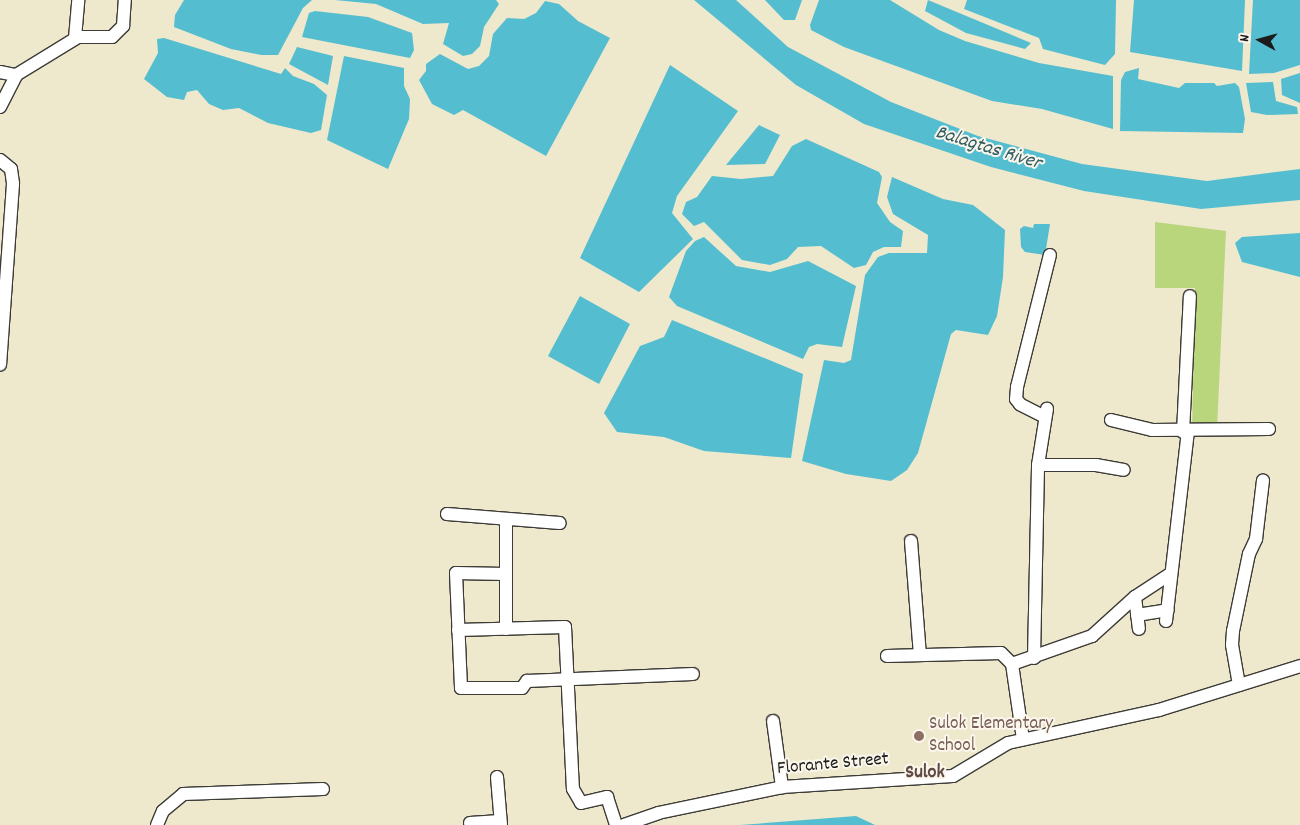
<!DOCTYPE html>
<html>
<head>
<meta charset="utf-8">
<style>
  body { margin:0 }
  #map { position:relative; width:1300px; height:825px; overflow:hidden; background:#eee8cc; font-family:Dekko,sans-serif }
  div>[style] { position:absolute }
  .green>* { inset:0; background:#bad67c }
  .water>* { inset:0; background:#54bed0 }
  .roads { filter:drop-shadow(1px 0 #3c3b36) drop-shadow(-1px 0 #3c3b36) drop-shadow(0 1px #3c3b36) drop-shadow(0 -1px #3c3b36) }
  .street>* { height:12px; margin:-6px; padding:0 6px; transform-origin:6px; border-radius:6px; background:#fff }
  .dots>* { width:14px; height:14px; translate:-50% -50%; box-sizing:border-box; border:2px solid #fbf7ec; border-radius:50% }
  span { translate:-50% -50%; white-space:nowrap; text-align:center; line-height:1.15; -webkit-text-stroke:4px #fbf7ec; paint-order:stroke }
  .education-label { font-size:19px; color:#785e54 }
  .left { translate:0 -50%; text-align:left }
  .street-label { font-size:19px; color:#1c1c1c }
  .water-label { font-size:20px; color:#325d64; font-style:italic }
  .neighbourhood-label { font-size:20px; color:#604a46; font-weight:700 }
  .north { position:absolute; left:1235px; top:15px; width:50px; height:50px; -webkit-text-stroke:4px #fbf7ec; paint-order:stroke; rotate:277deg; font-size:14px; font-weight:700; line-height:20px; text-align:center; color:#1c1c1c }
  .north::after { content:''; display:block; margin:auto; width:18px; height:22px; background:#1c1c1c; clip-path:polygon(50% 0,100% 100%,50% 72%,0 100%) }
</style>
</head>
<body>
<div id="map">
  <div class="green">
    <i style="clip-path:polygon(1155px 222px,1226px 231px,1217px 429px,1192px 429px,1195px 288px,1155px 288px)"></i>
  </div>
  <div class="water">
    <i style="clip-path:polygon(184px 0,312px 0,303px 8px,278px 55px,261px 55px,231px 49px,174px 27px,175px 15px)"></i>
    <i style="clip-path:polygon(335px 0,496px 0,499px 4px,484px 27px,480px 46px,472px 54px,463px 56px,443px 44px,449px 23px,423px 24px,376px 4px)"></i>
    <i style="clip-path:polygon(694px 0,736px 0,788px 47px,891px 102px,978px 136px,1082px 164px,1207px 181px,1300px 169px,1300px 200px,1201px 209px,1084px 191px,991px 167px,864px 124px,796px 85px)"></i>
    <i style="clip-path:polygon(765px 0,802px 0,795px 20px,784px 20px)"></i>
    <i style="clip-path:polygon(819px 0,890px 0,939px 30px,965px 41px,1039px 63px,1113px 76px,1113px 129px,1042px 109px,992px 101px,844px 47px,811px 30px,810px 25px)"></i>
    <i style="clip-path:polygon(928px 0,1031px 43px,1025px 49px,966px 33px,925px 11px)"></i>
    <i style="clip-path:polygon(967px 0,1116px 0,1115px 54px,1105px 65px,1043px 49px,1039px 38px,964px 9px)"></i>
    <i style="clip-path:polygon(1134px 0,1245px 0,1242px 71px,1130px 52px)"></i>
    <i style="clip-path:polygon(1253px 0,1300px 0,1300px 65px,1274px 73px,1249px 74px)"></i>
    <i style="clip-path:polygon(545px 1px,559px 4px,578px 21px,610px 38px,546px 156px,463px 110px,454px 115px,432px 104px,419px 80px,426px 71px,426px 64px,440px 54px,468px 69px,479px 66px,489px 56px,493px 34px,507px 18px,524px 19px,536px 13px)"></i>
    <i style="clip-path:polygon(315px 11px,368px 17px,412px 33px,414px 50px,410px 58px,302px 37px,309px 13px)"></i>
    <i style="clip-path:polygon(164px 38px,281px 74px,285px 68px,293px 76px,314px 84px,327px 95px,321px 130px,311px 133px,268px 123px,239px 108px,223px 110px,209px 104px,197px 90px,187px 92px,184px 100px,167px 97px,144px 79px,158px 53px,157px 39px)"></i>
    <i style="clip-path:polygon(297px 47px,333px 56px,328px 85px,289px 64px)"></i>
    <i style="clip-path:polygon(344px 56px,404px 68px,404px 86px,410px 99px,409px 119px,388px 169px,327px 140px)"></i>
    <i style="clip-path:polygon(670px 65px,738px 111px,677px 196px,672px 213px,693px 239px,639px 292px,580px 258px)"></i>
    <i style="clip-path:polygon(1139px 68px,1138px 79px,1179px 88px,1185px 83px,1214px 83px,1217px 86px,1235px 83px,1239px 87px,1245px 119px,1243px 133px,1120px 131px,1121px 80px,1125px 72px)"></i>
    <i style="clip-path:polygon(1300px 73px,1300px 103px,1282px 95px,1281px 79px)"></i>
    <i style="clip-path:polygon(1273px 82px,1276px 101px,1297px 107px,1298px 114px,1267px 115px,1251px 112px,1246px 83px)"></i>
    <i style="clip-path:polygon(759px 125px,780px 135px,765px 164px,726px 165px)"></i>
    <i style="clip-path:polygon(806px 139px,879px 172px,882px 177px,877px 203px,890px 222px,903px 231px,901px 247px,884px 247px,873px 252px,866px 265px,854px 268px,821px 246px,798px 247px,787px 259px,770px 265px,742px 260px,704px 222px,694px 226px,682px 214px,686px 202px,697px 197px,712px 176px,741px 179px,773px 176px,792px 146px)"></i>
    <i style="clip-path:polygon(892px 177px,943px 199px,973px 205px,1005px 230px,1003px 277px,997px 316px,988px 335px,956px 330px,951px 334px,918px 453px,907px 470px,891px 481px,846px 474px,802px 461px,824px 360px,844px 363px,851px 360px,865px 275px,878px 257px,889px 253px,927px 253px,928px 235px,893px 214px,887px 197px)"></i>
    <i style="clip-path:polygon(1034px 224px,1050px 224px,1045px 255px,1025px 252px,1021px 247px,1020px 229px,1024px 226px,1033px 228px)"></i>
    <i style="clip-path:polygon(1300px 233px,1300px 277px,1242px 262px,1235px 243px,1242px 237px)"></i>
    <i style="clip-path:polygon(704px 237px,736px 266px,770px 272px,808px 261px,856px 286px,842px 347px,817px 344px,809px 347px,803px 359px,677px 306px,669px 297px,686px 251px,695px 241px)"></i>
    <i style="clip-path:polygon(580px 296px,630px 324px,599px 384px,548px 356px)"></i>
    <i style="clip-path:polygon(672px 320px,803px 374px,791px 458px,704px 451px,664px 437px,617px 432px,604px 413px,640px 346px,664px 337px)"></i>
    <i style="clip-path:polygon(856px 816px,875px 825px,740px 825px)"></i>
  </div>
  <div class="roads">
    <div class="street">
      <i style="left:75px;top:38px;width:38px;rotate:-85deg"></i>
      <i style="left:0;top:72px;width:16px;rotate:11deg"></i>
      <i style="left:16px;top:75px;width:73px;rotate:-31.5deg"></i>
      <i style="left:78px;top:37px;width:34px"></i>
      <i style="left:112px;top:37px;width:16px;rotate:-45deg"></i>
      <i style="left:123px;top:26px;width:26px;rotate:-86deg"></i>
      <i style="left:0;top:107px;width:36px;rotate:-63deg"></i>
      <i style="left:0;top:160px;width:14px;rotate:39deg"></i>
      <i style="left:11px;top:169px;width:15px;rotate:82deg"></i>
      <i style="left:13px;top:184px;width:181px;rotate:94.1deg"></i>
      <i style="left:1045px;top:417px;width:28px;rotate:-153deg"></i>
      <i style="left:1020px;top:404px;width:6px;rotate:-129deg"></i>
      <i style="left:1016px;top:399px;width:12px;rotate:-85deg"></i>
      <i style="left:1017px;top:387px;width:136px;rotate:-76deg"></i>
      <i style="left:1111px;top:420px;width:42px;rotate:13.7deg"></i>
      <i style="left:1152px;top:430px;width:117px;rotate:-0.5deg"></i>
      <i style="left:1183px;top:432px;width:136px;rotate:-87.1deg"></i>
      <i style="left:1038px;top:465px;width:58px"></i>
      <i style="left:1096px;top:465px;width:28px;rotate:10deg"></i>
      <i style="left:447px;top:514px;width:113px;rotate:4.6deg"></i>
      <i style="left:911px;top:541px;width:114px;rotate:85.5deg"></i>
      <i style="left:505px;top:574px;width:49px;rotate:-178.8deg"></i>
      <i style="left:456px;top:573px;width:115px;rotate:87.5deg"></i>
      <i style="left:461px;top:688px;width:61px"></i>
      <i style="left:522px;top:688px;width:9px;rotate:-54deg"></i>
      <i style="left:527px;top:681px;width:166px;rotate:-2.4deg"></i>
      <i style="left:1135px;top:597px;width:32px;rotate:83deg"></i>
      <i style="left:1137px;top:615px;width:31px;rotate:-9deg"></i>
      <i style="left:1166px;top:621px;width:190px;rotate:-83.4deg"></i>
      <i style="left:506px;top:629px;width:110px;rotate:-90deg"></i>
      <i style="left:458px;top:630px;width:107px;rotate:-1.6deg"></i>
      <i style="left:565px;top:627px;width:162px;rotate:87.2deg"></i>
      <i style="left:573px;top:789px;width:16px;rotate:60deg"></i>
      <i style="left:581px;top:803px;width:27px;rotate:-13deg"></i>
      <i style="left:607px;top:797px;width:29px;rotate:72deg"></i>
      <i style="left:887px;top:656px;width:114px;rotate:-1.5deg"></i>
      <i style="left:1001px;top:653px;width:16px;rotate:45deg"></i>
      <i style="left:1012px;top:664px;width:76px;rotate:81.7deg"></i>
      <i style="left:1034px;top:658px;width:193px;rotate:-88.8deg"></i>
      <i style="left:1038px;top:465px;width:57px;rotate:-80.9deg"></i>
      <i style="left:1012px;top:664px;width:85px;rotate:-19.3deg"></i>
      <i style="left:1092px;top:636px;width:58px;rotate:-42.2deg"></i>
      <i style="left:1135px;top:597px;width:42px;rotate:-33.3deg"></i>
      <i style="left:1239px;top:685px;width:41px;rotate:-99.9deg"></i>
      <i style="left:1232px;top:645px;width:14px;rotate:-86deg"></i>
      <i style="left:1233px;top:631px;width:79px;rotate:-78.3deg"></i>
      <i style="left:1249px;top:554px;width:17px;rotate:-65deg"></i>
      <i style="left:1256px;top:539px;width:59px;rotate:-83.2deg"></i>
      <i style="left:773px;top:721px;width:67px;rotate:82.2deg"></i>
      <i style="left:497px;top:777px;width:48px;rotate:85.2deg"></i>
      <i style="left:470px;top:823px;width:30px;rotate:-4deg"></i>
      <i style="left:157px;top:825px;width:15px;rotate:-67deg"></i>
      <i style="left:163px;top:811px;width:26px;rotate:-40deg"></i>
      <i style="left:183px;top:794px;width:140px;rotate:-2deg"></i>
      <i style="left:624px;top:825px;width:36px;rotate:-19deg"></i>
      <i style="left:658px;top:813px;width:127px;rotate:-11.8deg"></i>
      <i style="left:782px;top:787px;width:171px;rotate:-3.7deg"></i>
      <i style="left:953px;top:776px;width:64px;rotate:-31deg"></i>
      <i style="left:1008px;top:743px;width:155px;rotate:-12.3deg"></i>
      <i style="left:1159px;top:710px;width:148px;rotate:-17.3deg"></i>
    </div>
  </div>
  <div class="dots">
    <i style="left:919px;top:736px;background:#8d6e63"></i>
  </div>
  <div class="education-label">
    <span class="left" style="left:929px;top:736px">Sulok Elementary<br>School</span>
  </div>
  <div class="street-label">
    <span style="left:833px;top:765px;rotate:-5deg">Florante Street</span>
  </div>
  <div class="water-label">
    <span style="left:988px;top:149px;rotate:17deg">Balagtas River</span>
  </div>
  <div class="neighbourhood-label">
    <span style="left:925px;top:773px">Sulok</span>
  </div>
  <div class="north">N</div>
</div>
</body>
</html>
